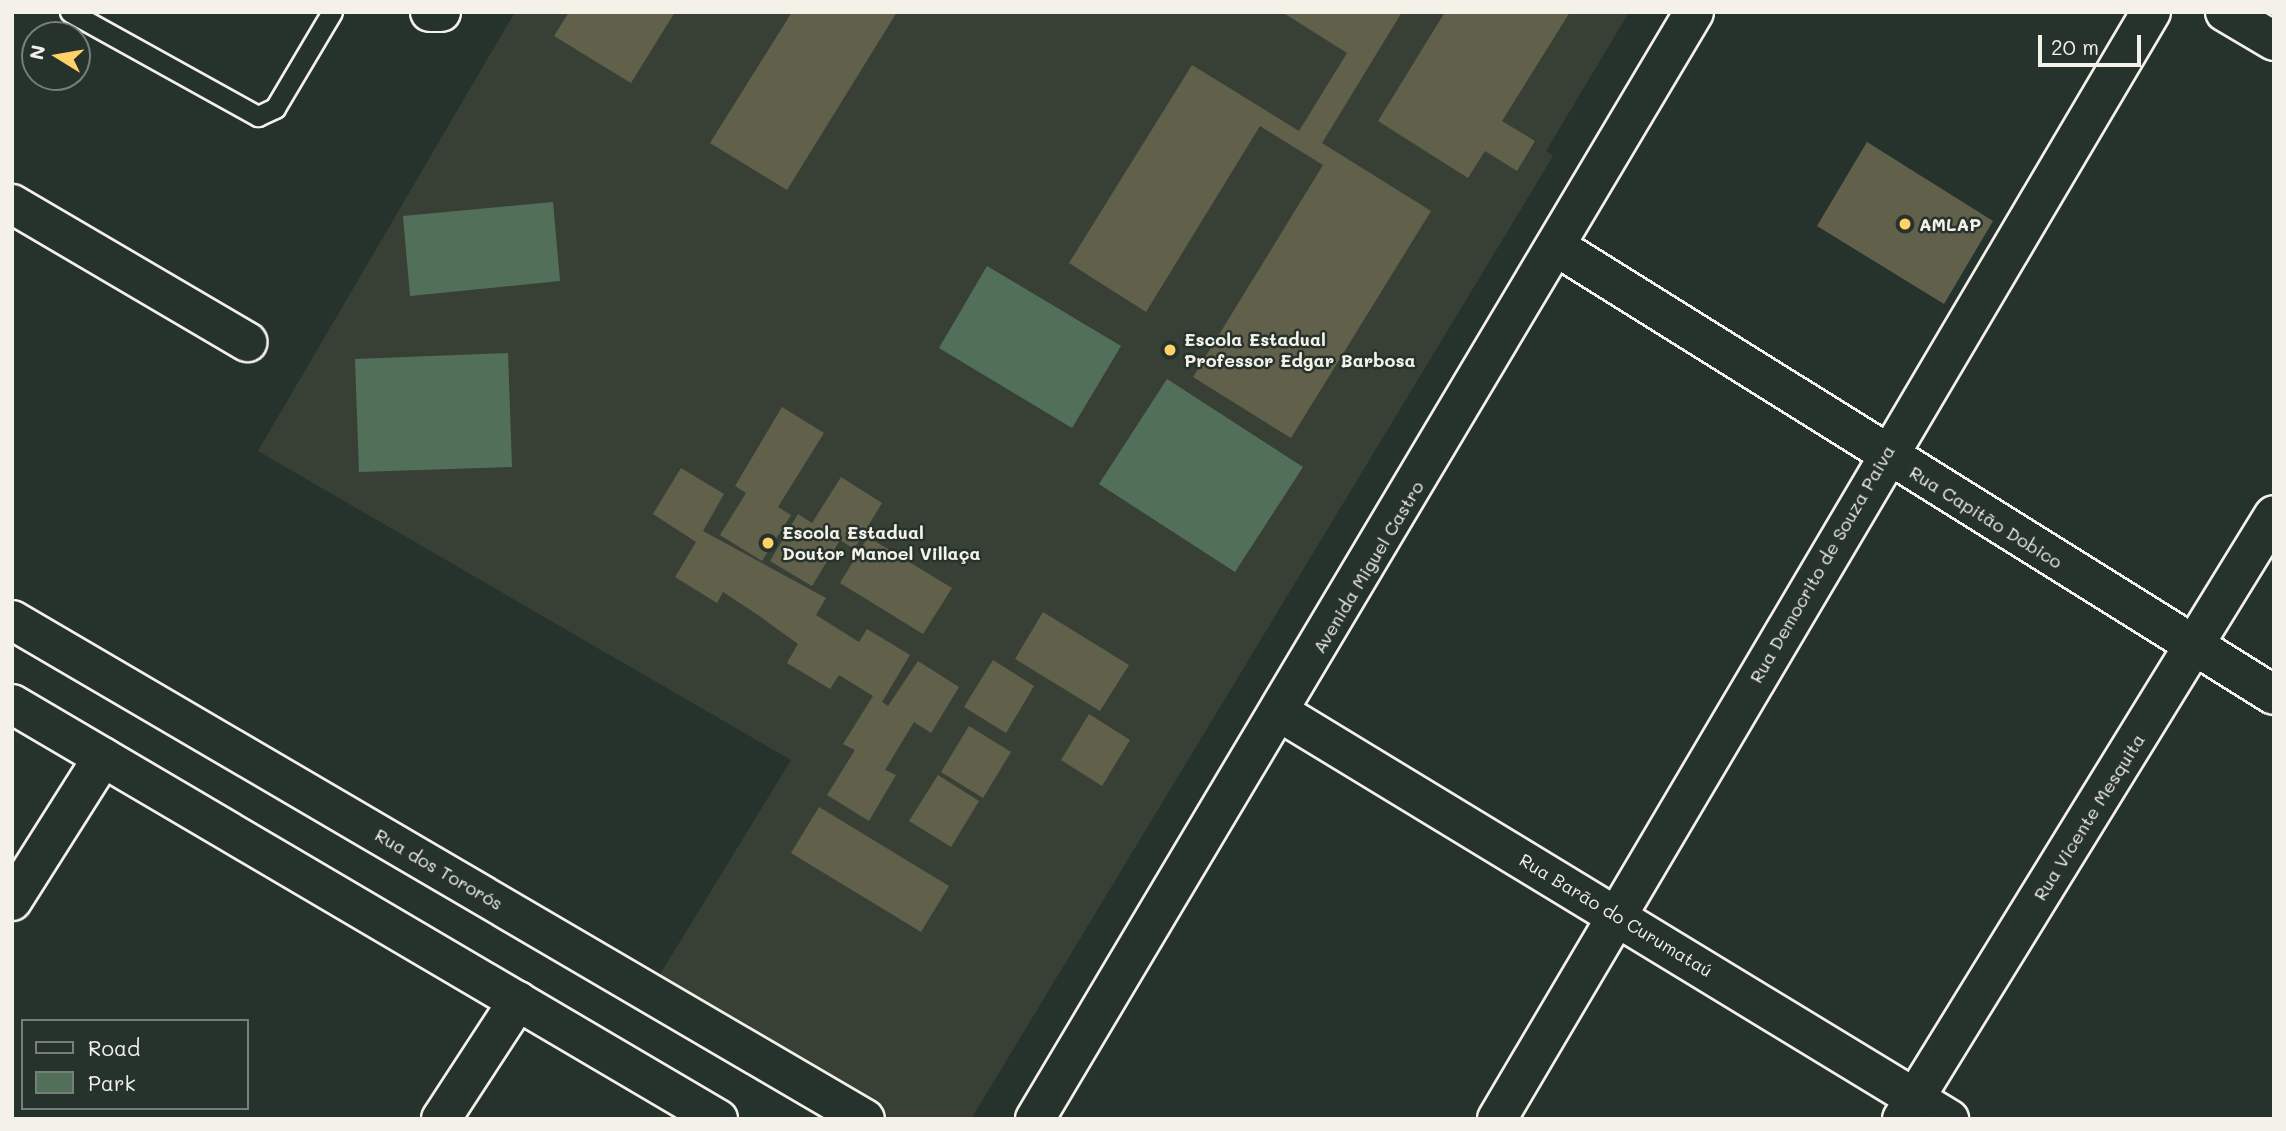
<!DOCTYPE html>
<html>
<head>
<meta charset="utf-8">
<style>
  body { margin:0 }
  #map { position:relative; width:2286px; height:1131px; overflow:hidden; background:#26332d; font-family:Mali,sans-serif }
  div>[style] { position:absolute }
  .built>* { inset:0; background:#384036 }
  .green>* { inset:0; background:#527059 }
  .building>* { inset:0; background:#61604b }
  .roads { filter:drop-shadow(2px 0 #f4f1e8) drop-shadow(-2px 0 #f4f1e8) drop-shadow(0 2px #f4f1e8) drop-shadow(0 -2px #f4f1e8) }
  .service>* { height:19px; margin:-9.5px; padding:0 9.5px; transform-origin:9.5px; border-radius:9.5px; background:#26332d }
  .minor>* { height:38px; margin:-19px; padding:0 19px; transform-origin:19px; border-radius:19px; background:#26332d }
  .tertiary>* { height:38px; margin:-19px; padding:0 19px; transform-origin:19px; border-radius:19px; background:#26332d }
  .secondary>* { height:38px; margin:-19px; padding:0 19px; transform-origin:19px; border-radius:19px; background:#26332d }
  .dots>* { width:19px; height:19px; translate:-50% -50%; box-sizing:border-box; border:4px solid #26332d; border-radius:50% }
  span { translate:-50% -50%; white-space:nowrap; text-align:center; line-height:1.15; -webkit-text-stroke:5px #26332d; paint-order:stroke }
  .poi-label { font-size:18px; color:#f4f1e8; font-weight:700 }
  .left { translate:0 -50%; text-align:left }
  .street-label { font-size:18px; color:#f4f1e8 }
  .frame { position:absolute; inset:0; border:14px solid #f4f1e8; pointer-events:none }
  .legend { position:absolute; left:21px; top:1019px; width:228px; height:91px; box-sizing:border-box; background:#26332d; border:2px solid #787f78; margin:0; padding:9px 12px; list-style:none; font-size:21px; color:#f4f1e8 }
  .legend li { display:flex; align-items:center; gap:14px; height:35px }
  .legend b { width:35px; border:2px solid #787f78 }
  .north { position:absolute; left:21px; top:21px; width:70px; height:70px; box-sizing:border-box; background:#26332d; border:2px solid #787f78; border-radius:50%; rotate:281deg; font-size:19px; font-weight:700; line-height:28px; text-align:center; color:#f4f1e8 }
  .north::after { content:''; display:block; margin:auto; width:24px; height:32px; background:#ffd166; clip-path:polygon(50% 0,100% 100%,50% 72%,0 100%) }
  .scale { position:absolute; left:2038px; top:35px; width:103px; height:32px; box-sizing:border-box; border:4px solid #f4f1e8; border-top:0; padding-left:9px; font-size:21px; line-height:24px; white-space:nowrap; color:#f4f1e8; -webkit-text-stroke:5px #26332d; paint-order:stroke }
</style>
</head>
<body>
<div id="map">
  <div class="built">
    <i style="clip-path:polygon(515px 12px,1629px 12px,1546px 151px,1553px 156px,971px 1119px,878px 1119px,656px 981px,791px 760px,258px 451px)"></i>
  </div>
  <div class="green">
    <i style="clip-path:polygon(553px 202px,560px 281px,410px 296px,403px 216px)"></i>
    <i style="clip-path:polygon(987px 266px,1121px 346px,1072px 428px,939px 348px)"></i>
    <i style="clip-path:polygon(508px 353px,512px 467px,359px 472px,355px 359px)"></i>
    <i style="clip-path:polygon(1167px 379px,1303px 467px,1235px 572px,1099px 484px)"></i>
  </div>
  <div class="building">
    <i style="clip-path:polygon(569px 12px,675px 12px,631px 83px,554px 36px)"></i>
    <i style="clip-path:polygon(792px 12px,897px 12px,787px 190px,710px 143px)"></i>
    <i style="clip-path:polygon(1282px 12px,1402px 12px,1322px 143px,1431px 211px,1291px 438px,1193px 377px,1323px 165px,1260px 126px,1146px 312px,1069px 263px,1192px 65px,1299px 131px,1347px 53px)"></i>
    <i style="clip-path:polygon(1445px 12px,1570px 12px,1502px 121px,1535px 141px,1517px 171px,1485px 151px,1468px 178px,1378px 121px)"></i>
    <i style="clip-path:polygon(1867px 142px,1993px 221px,1944px 304px,1817px 226px)"></i>
    <i style="clip-path:polygon(782px 407px,824px 433px,778px 507px,791px 515px,762px 561px,720px 535px,746px 493px,735px 486px)"></i>
    <i style="clip-path:polygon(681px 468px,724px 494px,703px 531px,826px 598px,816px 615px,859px 642px,867px 629px,910px 655px,882px 702px,888px 706px,918px 661px,959px 687px,931px 733px,914px 722px,885px 770px,896px 775px,869px 821px,827px 795px,855px 750px,843px 744px,873px 696px,839px 675px,830px 689px,787px 663px,798px 644px,758px 615px,723px 592px,717px 603px,675px 577px,696px 542px,653px 514px)"></i>
    <i style="clip-path:polygon(841px 477px,882px 503px,854px 549px,840px 540px,812px 586px,770px 561px,798px 514px,812px 523px)"></i>
    <i style="clip-path:polygon(868px 537px,952px 588px,923px 634px,840px 583px)"></i>
    <i style="clip-path:polygon(1043px 612px,1129px 665px,1100px 711px,1015px 659px)"></i>
    <i style="clip-path:polygon(993px 660px,1034px 686px,1006px 733px,964px 707px)"></i>
    <i style="clip-path:polygon(1089px 714px,1130px 740px,1102px 786px,1061px 760px)"></i>
    <i style="clip-path:polygon(969px 726px,1011px 752px,983px 798px,941px 772px)"></i>
    <i style="clip-path:polygon(938px 775px,979px 801px,951px 847px,909px 821px)"></i>
    <i style="clip-path:polygon(819px 807px,949px 886px,921px 932px,791px 853px)"></i>
  </div>
  <div class="roads">
    <div class="service">
      <i style="left:70px;top:12px;width:215px;rotate:29deg"></i>
      <i style="left:258px;top:116px;width:19px;rotate:-25deg"></i>
      <i style="left:275px;top:108px;width:112px;rotate:-59.3deg"></i>
    </div>
    <div class="minor">
      <i style="left:430px;top:12px;width:11px"></i>
      <i style="left:12px;top:204px;width:273px;rotate:30.4deg"></i>
      <i style="left:1557px;top:247px;width:845px;rotate:32deg"></i>
      <i style="left:1281px;top:713px;width:782px;rotate:31.29deg"></i>
      <i style="left:12px;top:901px;width:170px;rotate:-57.7deg"></i>
      <i style="left:441px;top:1119px;width:141px;rotate:-56.9deg"></i>
      <i style="left:1497px;top:1119px;width:1286px;rotate:-59.43deg"></i>
      <i style="left:1902px;top:1119px;width:709px;rotate:-58.37deg"></i>
    </div>
    <div class="tertiary">
      <i style="left:12px;top:620px;width:988px;rotate:30.33deg"></i>
      <i style="left:12px;top:704px;width:819px;rotate:30.45deg"></i>
    </div>
    <div class="secondary">
      <i style="left:2225px;top:12px;width:57px;rotate:30.6deg"></i>
      <i style="left:1035px;top:1119px;width:1288px;rotate:-59.23deg"></i>
    </div>
  </div>
  <div class="dots">
    <i style="left:1905px;top:224px;background:#ffd166"></i>
    <i style="left:1170px;top:350px;background:#ffd166"></i>
    <i style="left:768px;top:543px;background:#ffd166"></i>
  </div>
  <div class="poi-label">
    <span class="left" style="left:1919px;top:224px">AMLAP</span>
    <span class="left" style="left:1184px;top:350px">Escola Estadual<br>Professor Edgar Barbosa</span>
    <span class="left" style="left:782px;top:543px">Escola Estadual<br>Doutor Manoel Villaça</span>
  </div>
  <div class="street-label">
    <span style="left:1986px;top:517px;rotate:32deg">Rua Capitão Dobico</span>
    <span style="left:1822px;top:564px;rotate:-60deg">Rua Democrito de Souza Paiva</span>
    <span style="left:1368px;top:567px;rotate:-59deg">Avenida Miguel Castro</span>
    <span style="left:2089px;top:817px;rotate:-58deg">Rua Vicente Mesquita</span>
    <span style="left:439px;top:869px;rotate:30deg">Rua dos Tororós</span>
    <span style="left:1616px;top:915px;rotate:31deg">Rua Barão do Curumataú</span>
  </div>
  <div class="frame"></div>
  <ul class="legend">
  <li><b style="height:9px;background:#26332d"></b>Road</li>
  <li><b style="height:19px;background:#527059"></b>Park</li>
  </ul>
  <div class="north">N</div>
  <div class="scale">20 m</div>
</div>
</body>
</html>
